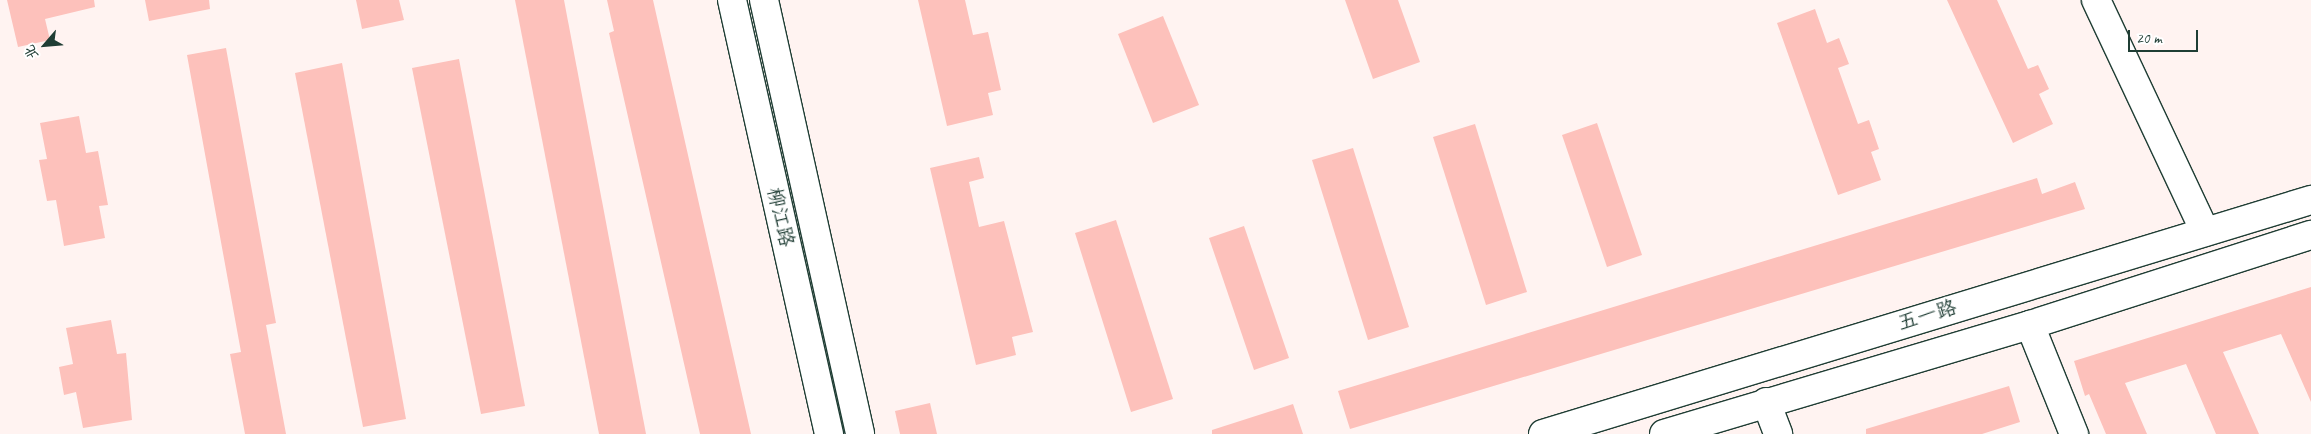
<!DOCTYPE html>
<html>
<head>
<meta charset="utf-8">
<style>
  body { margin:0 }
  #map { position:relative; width:2311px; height:434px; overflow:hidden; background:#fff3f1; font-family:Caveat,"LXGW WenKai TC",sans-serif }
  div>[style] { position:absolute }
  .building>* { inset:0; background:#fdc1bb }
  .roads { filter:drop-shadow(1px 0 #1f3d34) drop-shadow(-1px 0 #1f3d34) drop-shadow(0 1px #1f3d34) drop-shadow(0 -1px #1f3d34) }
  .minor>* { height:28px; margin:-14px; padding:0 14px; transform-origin:14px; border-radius:14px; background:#fff }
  span { translate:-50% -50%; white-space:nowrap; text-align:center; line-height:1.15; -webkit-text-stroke:4px #fff; paint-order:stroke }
  .street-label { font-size:20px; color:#1f3d34 }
  .north { position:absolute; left:20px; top:20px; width:50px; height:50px; -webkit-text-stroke:4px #fff; paint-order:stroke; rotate:243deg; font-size:14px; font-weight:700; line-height:20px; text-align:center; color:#1f3d34 }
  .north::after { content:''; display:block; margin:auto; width:18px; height:22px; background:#1f3d34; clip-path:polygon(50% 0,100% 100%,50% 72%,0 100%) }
  .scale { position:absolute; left:2128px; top:30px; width:70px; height:22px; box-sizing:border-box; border:2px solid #1f3d34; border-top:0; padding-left:6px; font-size:15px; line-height:18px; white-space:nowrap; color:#1f3d34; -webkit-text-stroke:4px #fff; paint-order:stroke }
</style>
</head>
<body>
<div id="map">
  <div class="building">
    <i style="clip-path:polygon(7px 0,94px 0,95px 7px,45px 19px,50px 40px,18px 47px)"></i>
    <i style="clip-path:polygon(145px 0,209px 0,210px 9px,149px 21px)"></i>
    <i style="clip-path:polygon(356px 0,399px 0,404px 20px,362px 29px)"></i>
    <i style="clip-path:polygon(515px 0,564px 0,646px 434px,599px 434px)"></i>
    <i style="clip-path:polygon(607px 0,653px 0,751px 434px,700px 434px,609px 33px,614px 31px)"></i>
    <i style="clip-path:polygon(918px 0,965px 0,973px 35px,988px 32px,1001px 90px,988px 93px,993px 115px,947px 126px)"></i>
    <i style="clip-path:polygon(1345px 0,1398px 0,1420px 62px,1373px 79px)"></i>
    <i style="clip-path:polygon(1947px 0,1997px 0,2028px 69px,2038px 65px,2049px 89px,2039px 94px,2053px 124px,2013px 143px)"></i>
    <i style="clip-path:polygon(1815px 9px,1827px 43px,1839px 38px,1849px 64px,1838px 68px,1858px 124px,1869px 120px,1879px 149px,1871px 152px,1881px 180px,1838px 195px,1777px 23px)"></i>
    <i style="clip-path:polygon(1163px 16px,1199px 105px,1153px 123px,1118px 34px)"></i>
    <i style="clip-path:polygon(226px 48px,276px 323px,266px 325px,286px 434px,245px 434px,230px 354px,241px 352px,187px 55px)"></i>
    <i style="clip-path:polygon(459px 59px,525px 406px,481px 414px,412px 68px)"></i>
    <i style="clip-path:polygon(342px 63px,406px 419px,363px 427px,295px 73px)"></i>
    <i style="clip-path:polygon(79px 116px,86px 153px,98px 151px,108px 205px,99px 206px,105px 238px,64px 246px,56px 200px,47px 201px,39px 160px,47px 159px,40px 123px)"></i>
    <i style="clip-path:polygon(1597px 123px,1642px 255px,1607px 267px,1562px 135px)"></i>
    <i style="clip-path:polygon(1475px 124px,1527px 292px,1486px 305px,1433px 137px)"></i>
    <i style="clip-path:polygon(1353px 148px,1409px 327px,1368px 340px,1312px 160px)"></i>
    <i style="clip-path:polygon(979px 157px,984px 178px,969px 182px,979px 227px,1004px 221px,1033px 332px,1012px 337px,1016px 355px,976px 365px,930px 168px)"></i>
    <i style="clip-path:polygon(2037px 178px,2042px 194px,2075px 182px,2085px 209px,1350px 429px,1338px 391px)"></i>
    <i style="clip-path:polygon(1116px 220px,1173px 399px,1131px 412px,1075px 233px)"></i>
    <i style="clip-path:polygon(1244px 226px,1289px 358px,1254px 370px,1209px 238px)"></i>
    <i style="clip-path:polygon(2311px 287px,2311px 402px,2281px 334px,2223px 352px,2259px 434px,2216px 434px,2186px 364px,2125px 383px,2147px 434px,2106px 434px,2089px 394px,2085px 396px,2074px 361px)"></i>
    <i style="clip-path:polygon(111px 320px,117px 354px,126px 353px,132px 420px,83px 428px,76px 392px,64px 395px,59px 367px,73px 364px,66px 328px)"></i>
    <i style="clip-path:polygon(2009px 386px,2020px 422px,1982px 434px,1866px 434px,1866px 429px)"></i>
    <i style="clip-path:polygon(930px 403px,937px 434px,900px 434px,895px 411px)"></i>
    <i style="clip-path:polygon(1293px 404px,1303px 434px,1212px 434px,1212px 430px)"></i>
  </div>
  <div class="roads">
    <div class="minor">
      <i style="left:732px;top:0;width:445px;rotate:77.4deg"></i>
      <i style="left:764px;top:0;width:444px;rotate:77.5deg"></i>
      <i style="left:2096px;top:0;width:256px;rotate:64.8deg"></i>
      <i style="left:2030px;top:325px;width:118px;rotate:68deg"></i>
      <i style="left:1766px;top:402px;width:34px;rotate:69deg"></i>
      <i style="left:1543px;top:434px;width:803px;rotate:-16.95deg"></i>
      <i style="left:1664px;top:434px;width:382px;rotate:-16.6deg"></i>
      <i style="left:2030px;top:325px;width:295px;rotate:-17.8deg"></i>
    </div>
  </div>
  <div class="street-label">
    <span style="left:781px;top:217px;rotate:77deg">柳江路</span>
    <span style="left:1927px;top:315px;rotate:-17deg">五一路</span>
  </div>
  <div class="north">北</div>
  <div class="scale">20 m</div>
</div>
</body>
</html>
